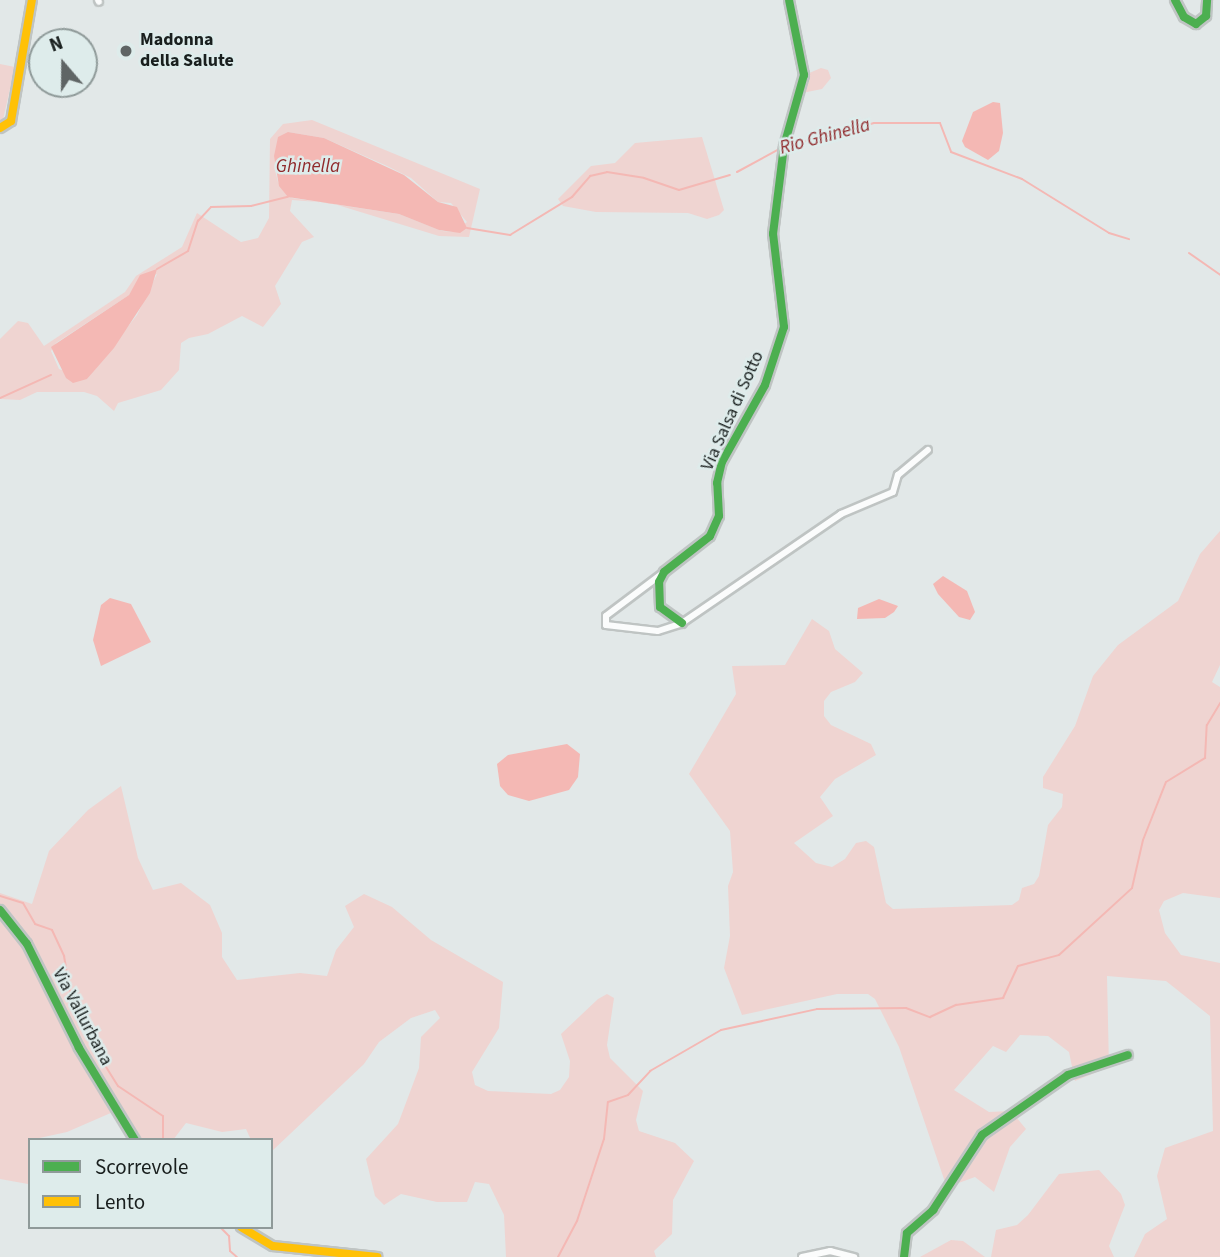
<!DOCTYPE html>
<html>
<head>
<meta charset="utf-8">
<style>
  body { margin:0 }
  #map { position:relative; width:1220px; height:1257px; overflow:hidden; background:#e2e8e8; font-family:"Source Sans 3",sans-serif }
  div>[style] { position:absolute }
  .green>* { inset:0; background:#efd4d1 }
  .water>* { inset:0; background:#f4b8b4 }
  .stream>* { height:2px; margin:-1px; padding:0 1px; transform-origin:1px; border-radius:1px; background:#f4b8b4 }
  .roads { filter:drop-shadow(2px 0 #bfc4c3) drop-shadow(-2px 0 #bfc4c3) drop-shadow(0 2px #bfc4c3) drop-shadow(0 -2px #bfc4c3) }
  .street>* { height:6px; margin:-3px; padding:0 3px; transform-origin:3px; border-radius:3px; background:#fbfcfc }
  .fast>* { height:8px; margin:-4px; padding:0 4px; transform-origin:4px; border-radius:4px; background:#4caf50 }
  .slow>* { height:8px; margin:-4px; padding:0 4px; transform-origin:4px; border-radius:4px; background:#ffc107 }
  .dots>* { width:19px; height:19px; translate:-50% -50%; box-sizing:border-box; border:4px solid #deeceb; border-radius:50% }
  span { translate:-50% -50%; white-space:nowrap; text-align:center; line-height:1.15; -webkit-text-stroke:5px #deeceb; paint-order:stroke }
  .poi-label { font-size:18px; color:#191f1e; font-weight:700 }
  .left { translate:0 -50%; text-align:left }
  .street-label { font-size:18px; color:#191f1e }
  .water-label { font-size:19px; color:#902a2c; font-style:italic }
  .legend { position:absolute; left:28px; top:1138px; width:245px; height:91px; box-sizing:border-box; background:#deeceb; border:2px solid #8f9a99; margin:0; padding:9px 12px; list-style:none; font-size:21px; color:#191f1e }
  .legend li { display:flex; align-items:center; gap:14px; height:35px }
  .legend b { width:35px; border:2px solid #8f9a99 }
  .north { position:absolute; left:28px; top:28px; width:70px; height:70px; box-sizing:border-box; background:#deeceb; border:2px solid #8f9a99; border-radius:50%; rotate:340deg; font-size:19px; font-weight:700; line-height:28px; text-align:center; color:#191f1e }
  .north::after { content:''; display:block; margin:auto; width:24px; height:32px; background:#5f6565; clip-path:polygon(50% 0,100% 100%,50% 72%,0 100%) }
</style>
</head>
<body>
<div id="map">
  <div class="green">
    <i style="clip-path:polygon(0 64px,15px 67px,2px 124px,0 124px)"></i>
    <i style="clip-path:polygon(821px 68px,828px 70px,831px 78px,822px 89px,802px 93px,807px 74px)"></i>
    <i style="clip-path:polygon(evenodd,312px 120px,480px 189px,469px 237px,439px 236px,331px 203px,292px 200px,290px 211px,314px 237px,302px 242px,275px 286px,281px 304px,263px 327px,242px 316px,208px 334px,189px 338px,181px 343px,179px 370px,161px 390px,118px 403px,114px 411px,97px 396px,84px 392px,37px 392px,20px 400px,0 399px,0 339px,18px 321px,28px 323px,44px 346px,125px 292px,136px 276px,182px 247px,197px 213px,241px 242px,258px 238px,269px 218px,270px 139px,283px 124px,312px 120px,288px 132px,324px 138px,387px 166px,411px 178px,438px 202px,451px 203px,467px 222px,454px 232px,442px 231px,399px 214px,292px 198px,278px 182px,275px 170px,288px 132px,312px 120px,157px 274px,137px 315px,87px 379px,59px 369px,51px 351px,56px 343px,129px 295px,137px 282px,157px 274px)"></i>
    <i style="clip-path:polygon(702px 137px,724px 210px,719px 215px,707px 219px,688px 213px,596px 212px,563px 206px,558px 199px,591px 166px,615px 163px,635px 143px)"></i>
    <i style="clip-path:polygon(1220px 531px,1220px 665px,1212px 682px,1220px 687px,1220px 898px,1183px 893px,1164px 901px,1159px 910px,1165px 933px,1181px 955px,1220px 963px,1220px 1257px,1134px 1257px,1145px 1234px,1167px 1219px,1157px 1176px,1165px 1148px,1213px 1131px,1210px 1016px,1166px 981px,1107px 976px,1109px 1067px,1075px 1081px,1069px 1052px,1048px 1036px,1020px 1035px,1006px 1052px,993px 1046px,954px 1090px,989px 1112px,1011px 1111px,1026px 1129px,1010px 1147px,994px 1192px,975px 1177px,953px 1185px,945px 1182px,899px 1047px,875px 999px,868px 994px,837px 994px,742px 1015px,724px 968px,730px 936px,728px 886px,733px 872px,730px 831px,689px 774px,736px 694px,732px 666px,785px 665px,812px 619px,829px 631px,835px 649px,863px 673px,855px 682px,831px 692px,824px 701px,824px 716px,831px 725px,871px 744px,876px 755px,835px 779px,820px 797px,833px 816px,794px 843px,816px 863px,832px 867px,845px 859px,856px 843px,866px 841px,874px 847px,886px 903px,893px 909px,1012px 905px,1019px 900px,1022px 888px,1034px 884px,1039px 876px,1048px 825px,1062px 807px,1063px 794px,1043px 788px,1043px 777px,1075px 726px,1093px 676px,1118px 645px,1178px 601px,1200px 554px)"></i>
    <i style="clip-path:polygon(121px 786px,138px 858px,153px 890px,181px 883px,210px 905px,222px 933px,222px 957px,237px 980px,300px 973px,327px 976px,336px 950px,354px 927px,345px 906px,364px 894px,392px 907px,431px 940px,503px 982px,499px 1028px,472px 1072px,475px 1085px,488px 1091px,551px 1094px,560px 1090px,569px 1077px,570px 1061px,561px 1034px,598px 999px,607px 994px,614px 998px,607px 1045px,610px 1058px,643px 1091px,636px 1120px,639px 1131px,675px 1143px,694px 1161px,673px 1200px,672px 1234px,654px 1251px,656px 1257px,506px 1257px,504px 1215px,489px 1184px,475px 1182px,467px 1202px,437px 1202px,401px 1194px,384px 1205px,375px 1196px,366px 1159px,398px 1124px,419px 1068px,421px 1037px,440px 1018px,435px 1010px,411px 1018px,379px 1042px,364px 1064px,271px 1152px,271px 1140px,251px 1140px,246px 1129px,222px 1132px,186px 1123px,173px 1140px,136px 1140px,113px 1112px,67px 1132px,30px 1140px,28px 1184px,0 1179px,0 893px,32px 904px,49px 851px,88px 810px)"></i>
    <i style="clip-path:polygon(1099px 1170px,1121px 1194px,1125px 1205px,1109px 1246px,1114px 1257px,991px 1257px,996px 1230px,1017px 1225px,1028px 1215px,1059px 1174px)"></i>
    <i style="clip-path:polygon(951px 1240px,963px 1241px,985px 1257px,920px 1257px)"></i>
  </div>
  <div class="water">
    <i style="clip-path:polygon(993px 102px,1000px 103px,1003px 133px,999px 151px,988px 160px,965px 147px,962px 141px,973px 112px)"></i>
    <i style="clip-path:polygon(288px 132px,324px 138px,404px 175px,438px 202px,457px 207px,467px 228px,460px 233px,439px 230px,399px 214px,288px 197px,279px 186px,274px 156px,278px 137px)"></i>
    <i style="clip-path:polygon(157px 269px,150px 293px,114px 348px,87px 379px,73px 383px,66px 378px,51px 347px,129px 295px,140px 275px)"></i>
    <i style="clip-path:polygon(943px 576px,967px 591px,975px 612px,970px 620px,959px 617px,938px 594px,933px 584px)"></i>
    <i style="clip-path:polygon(110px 598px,131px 604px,151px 642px,101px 666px,93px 640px,101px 605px)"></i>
    <i style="clip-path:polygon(879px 599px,898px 606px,894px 612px,885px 618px,857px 619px,858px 608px)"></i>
    <i style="clip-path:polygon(567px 744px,580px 754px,578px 777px,569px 790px,529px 801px,508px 795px,500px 786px,497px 764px,508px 755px)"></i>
  </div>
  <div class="stream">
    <i style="left:787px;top:146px;width:90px;rotate:-14.8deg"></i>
    <i style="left:874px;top:123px;width:66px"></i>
    <i style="left:940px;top:123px;width:31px;rotate:69deg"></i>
    <i style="left:951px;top:152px;width:76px;rotate:20.8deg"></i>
    <i style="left:1022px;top:179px;width:102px;rotate:31.8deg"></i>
    <i style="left:1109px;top:233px;width:21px;rotate:17deg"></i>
    <i style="left:737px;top:172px;width:50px;rotate:-28.6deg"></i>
    <i style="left:467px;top:228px;width:44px;rotate:9.2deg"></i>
    <i style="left:510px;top:235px;width:73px;rotate:-31.5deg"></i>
    <i style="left:572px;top:197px;width:28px;rotate:-49deg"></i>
    <i style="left:590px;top:176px;width:17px;rotate:-13deg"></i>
    <i style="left:607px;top:172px;width:37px;rotate:9deg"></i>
    <i style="left:644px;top:178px;width:37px;rotate:19deg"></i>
    <i style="left:679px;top:190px;width:53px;rotate:-16.4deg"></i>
    <i style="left:1189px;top:253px;width:38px;rotate:35deg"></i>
    <i style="left:157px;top:269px;width:36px;rotate:-30deg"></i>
    <i style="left:188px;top:251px;width:32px;rotate:-72deg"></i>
    <i style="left:198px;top:221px;width:19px;rotate:-47deg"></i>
    <i style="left:211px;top:207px;width:40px;rotate:-1.4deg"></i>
    <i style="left:251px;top:206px;width:38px;rotate:-14deg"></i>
    <i style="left:0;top:398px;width:56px;rotate:-24.3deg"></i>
    <i style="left:0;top:896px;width:24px;rotate:17deg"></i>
    <i style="left:23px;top:903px;width:24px;rotate:60deg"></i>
    <i style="left:35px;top:924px;width:18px;rotate:19deg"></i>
    <i style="left:52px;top:930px;width:29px;rotate:65deg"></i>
    <i style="left:64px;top:956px;width:47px;rotate:80.1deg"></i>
    <i style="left:72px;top:1002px;width:27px;rotate:56deg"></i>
    <i style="left:87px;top:1024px;width:19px;rotate:78deg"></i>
    <i style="left:91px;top:1043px;width:51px;rotate:57.9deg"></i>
    <i style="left:118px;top:1086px;width:54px;rotate:33.7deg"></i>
    <i style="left:163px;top:1116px;width:24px;rotate:90deg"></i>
    <i style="left:220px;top:1227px;width:13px;rotate:45deg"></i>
    <i style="left:229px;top:1236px;width:15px;rotate:86deg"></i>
    <i style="left:230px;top:1251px;width:9px;rotate:41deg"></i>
    <i style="left:558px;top:1257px;width:41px;rotate:-62.2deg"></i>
    <i style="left:577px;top:1221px;width:86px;rotate:-71.8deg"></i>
    <i style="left:604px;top:1139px;width:37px;rotate:-84deg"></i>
    <i style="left:608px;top:1102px;width:21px;rotate:-19deg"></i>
    <i style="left:628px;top:1095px;width:33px;rotate:-47deg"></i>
    <i style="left:650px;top:1071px;width:82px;rotate:-30deg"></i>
    <i style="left:721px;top:1030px;width:98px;rotate:-12.3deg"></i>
    <i style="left:817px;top:1009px;width:89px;rotate:-0.6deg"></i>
    <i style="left:906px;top:1008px;width:26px;rotate:21deg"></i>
    <i style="left:930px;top:1017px;width:29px;rotate:-25deg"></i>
    <i style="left:956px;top:1005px;width:48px;rotate:-8.5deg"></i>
    <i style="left:1003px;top:998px;width:35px;rotate:-65deg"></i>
    <i style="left:1018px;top:966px;width:42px;rotate:-15deg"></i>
    <i style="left:1059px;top:955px;width:99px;rotate:-42.5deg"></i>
    <i style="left:1132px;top:888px;width:49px;rotate:-77.1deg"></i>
    <i style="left:1143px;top:840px;width:62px;rotate:-68.4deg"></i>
    <i style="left:1166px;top:782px;width:46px;rotate:-31.6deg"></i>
    <i style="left:1205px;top:758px;width:33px;rotate:-87deg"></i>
    <i style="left:1207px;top:725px;width:26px;rotate:-59deg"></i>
  </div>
  <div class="roads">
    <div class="street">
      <i style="left:98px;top:0;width:2px;rotate:63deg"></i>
      <i style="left:663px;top:573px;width:71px;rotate:143deg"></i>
      <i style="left:606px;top:616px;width:9px;rotate:90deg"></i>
      <i style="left:606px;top:625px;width:52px;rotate:6.6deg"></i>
      <i style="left:658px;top:631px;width:25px;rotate:-18deg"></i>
      <i style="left:682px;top:623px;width:193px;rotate:-34.4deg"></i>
      <i style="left:841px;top:514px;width:56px;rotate:-22.9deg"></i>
      <i style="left:893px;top:492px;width:18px;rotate:-74deg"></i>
      <i style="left:898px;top:475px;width:39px;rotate:-40deg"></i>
      <i style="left:802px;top:1257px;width:29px;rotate:-12deg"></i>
      <i style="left:830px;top:1251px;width:25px;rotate:14deg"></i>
    </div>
    <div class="fast">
      <i style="left:1175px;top:0;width:19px;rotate:62deg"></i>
      <i style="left:1184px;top:17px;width:14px;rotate:30deg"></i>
      <i style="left:1196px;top:24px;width:13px;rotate:-39deg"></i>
      <i style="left:1206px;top:16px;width:16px;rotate:-86deg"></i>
      <i style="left:682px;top:623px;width:27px;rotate:-144deg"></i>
      <i style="left:660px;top:607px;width:25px;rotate:-92deg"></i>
      <i style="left:659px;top:582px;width:11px;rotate:-63deg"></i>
      <i style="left:664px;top:572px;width:58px;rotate:-38deg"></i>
      <i style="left:710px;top:536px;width:22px;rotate:-66deg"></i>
      <i style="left:719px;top:516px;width:33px;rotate:-93deg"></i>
      <i style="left:717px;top:483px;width:22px;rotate:-77deg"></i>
      <i style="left:722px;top:462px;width:88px;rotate:-60.8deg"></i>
      <i style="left:765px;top:385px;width:61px;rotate:-71.9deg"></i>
      <i style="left:784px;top:327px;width:94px;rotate:-96.7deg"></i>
      <i style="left:773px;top:234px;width:89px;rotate:-82.9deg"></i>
      <i style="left:784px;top:146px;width:74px;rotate:-74.3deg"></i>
      <i style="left:804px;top:75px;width:76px;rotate:-101.3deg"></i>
      <i style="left:0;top:910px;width:43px;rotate:51.5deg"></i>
      <i style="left:27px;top:944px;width:116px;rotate:63.4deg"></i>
      <i style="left:79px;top:1048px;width:108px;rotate:58.7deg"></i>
      <i style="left:904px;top:1257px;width:24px;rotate:-83deg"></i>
      <i style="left:907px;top:1233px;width:35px;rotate:-41deg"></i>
      <i style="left:933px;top:1210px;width:90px;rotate:-56.8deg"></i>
      <i style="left:982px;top:1135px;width:105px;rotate:-34.9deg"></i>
      <i style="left:1068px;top:1075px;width:63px;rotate:-18.4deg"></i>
    </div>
    <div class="slow">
      <i style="left:0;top:128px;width:13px;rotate:-32deg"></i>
      <i style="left:11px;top:121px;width:123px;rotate:-80.2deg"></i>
      <i style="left:241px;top:1227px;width:37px;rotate:31deg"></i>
      <i style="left:273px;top:1246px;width:105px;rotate:6deg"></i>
    </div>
  </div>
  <div class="dots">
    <i style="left:126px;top:51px;background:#5f6565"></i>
  </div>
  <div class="poi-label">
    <span class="left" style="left:140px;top:51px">Madonna<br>della Salute</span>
  </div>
  <div class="street-label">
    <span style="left:733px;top:411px;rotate:-66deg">Via Salsa di Sotto</span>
    <span style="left:82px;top:1017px;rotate:62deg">Via Vallurbana</span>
  </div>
  <div class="water-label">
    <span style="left:825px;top:137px;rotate:-15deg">Rio Ghinella</span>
    <span style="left:308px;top:167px">Ghinella</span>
  </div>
  <ul class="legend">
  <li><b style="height:9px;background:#4caf50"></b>Scorrevole</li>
  <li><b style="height:9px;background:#ffc107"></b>Lento</li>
  </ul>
  <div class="north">N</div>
</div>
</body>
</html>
